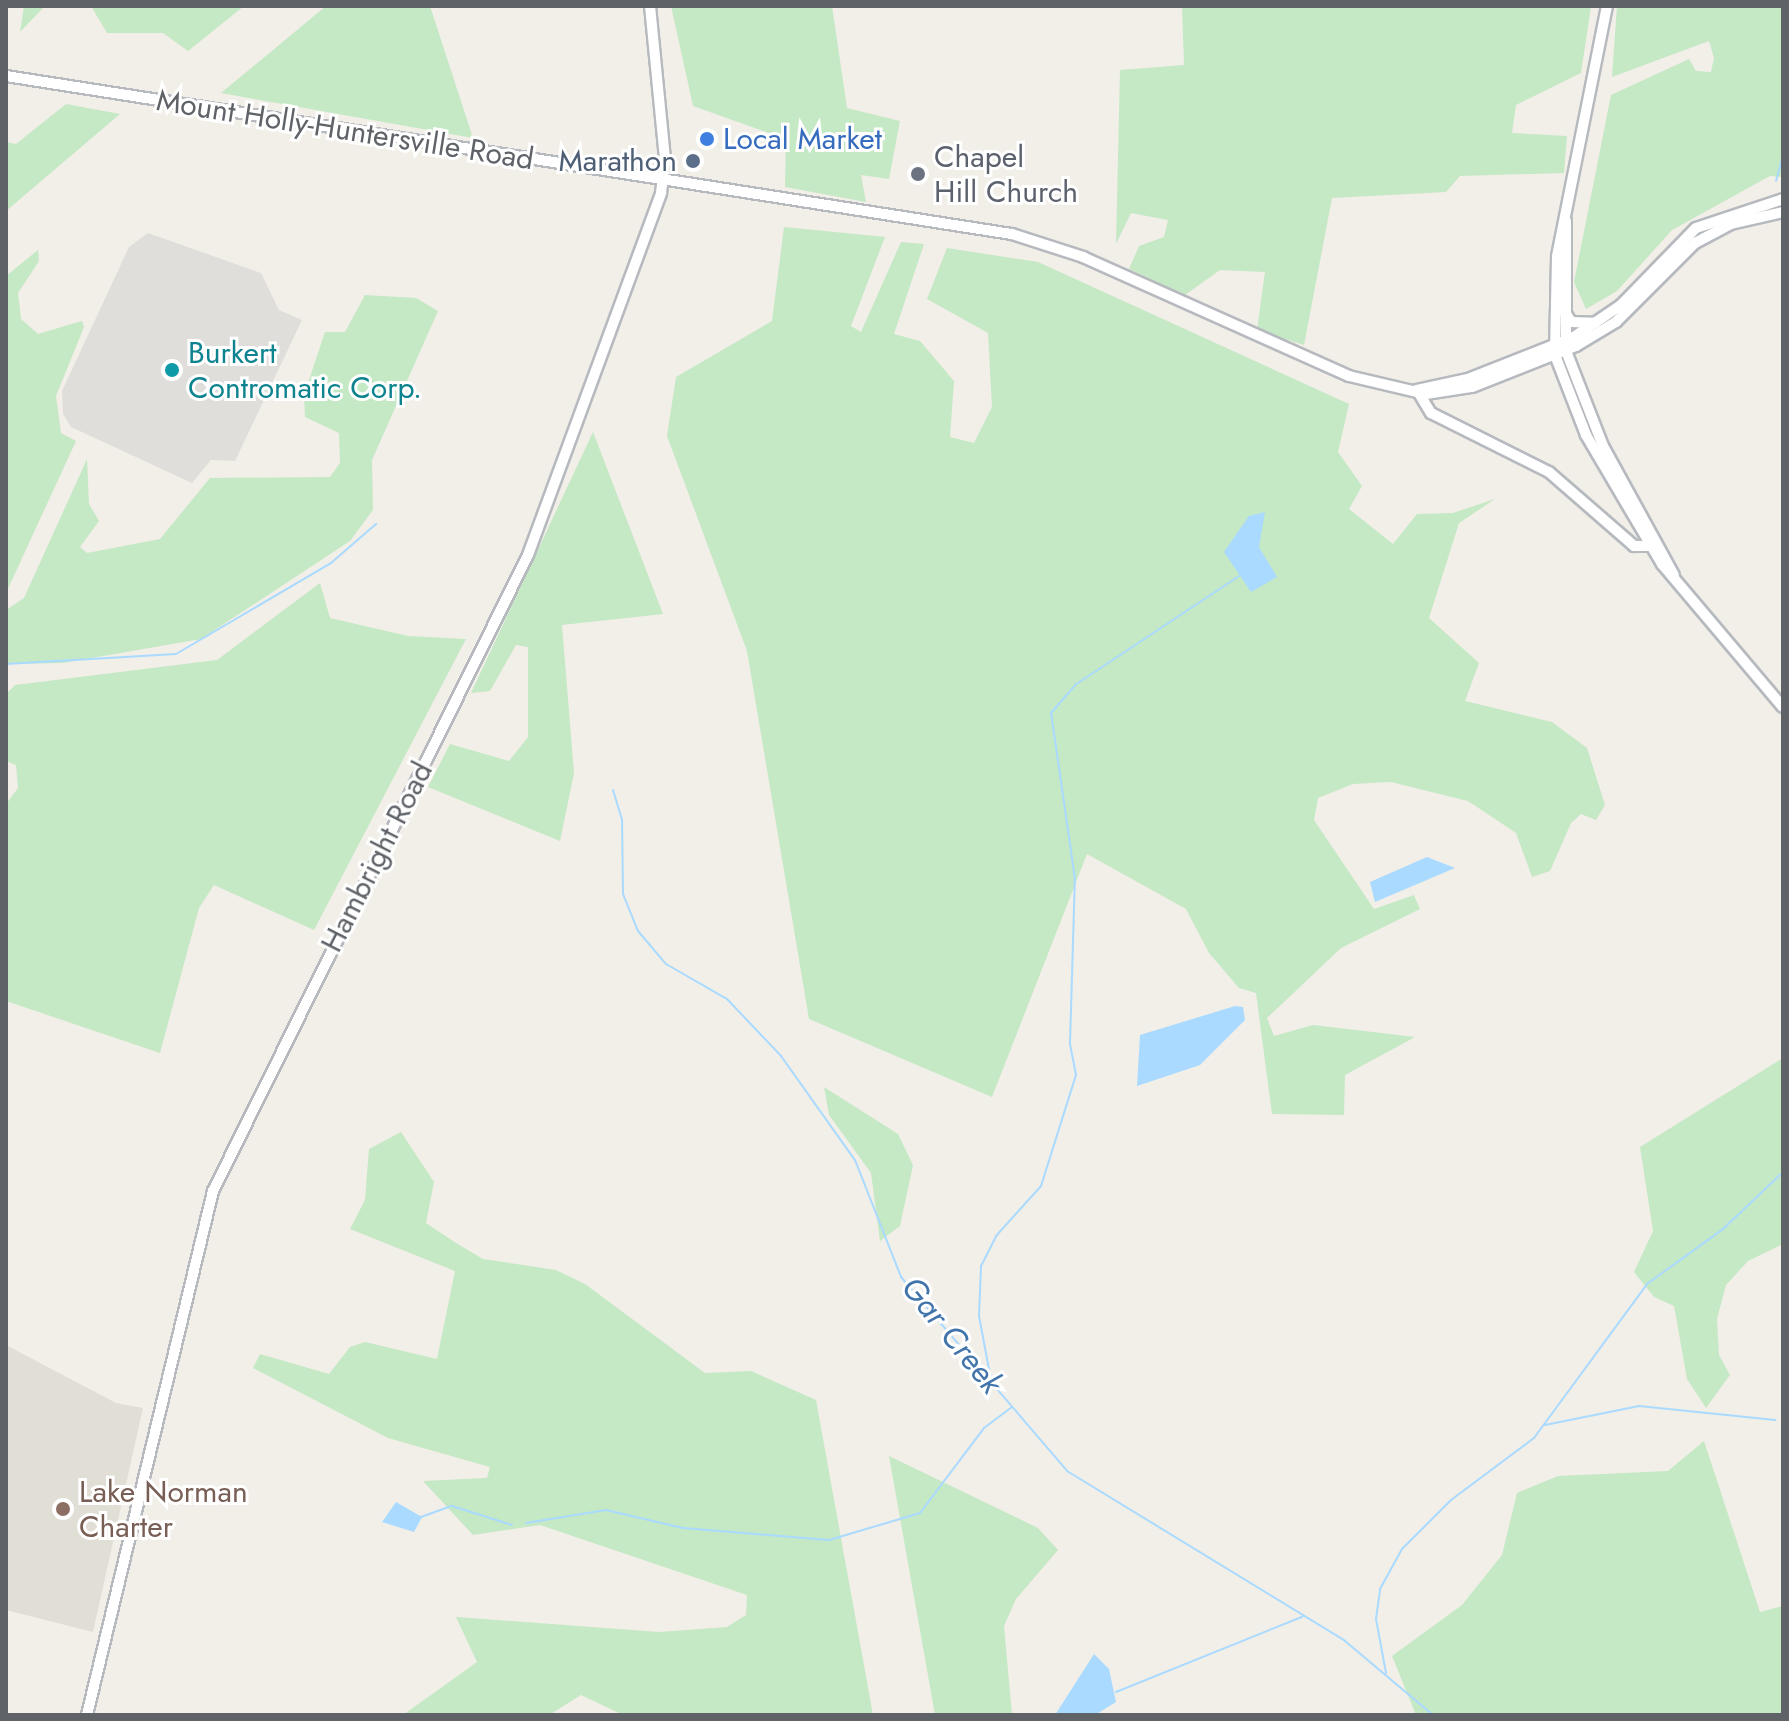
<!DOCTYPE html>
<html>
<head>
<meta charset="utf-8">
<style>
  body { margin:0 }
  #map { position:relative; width:1789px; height:1721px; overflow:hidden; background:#f1efe8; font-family:Jost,sans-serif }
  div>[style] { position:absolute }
  .industrial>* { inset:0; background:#e0deda }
  .education>* { inset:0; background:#e1ded6 }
  .green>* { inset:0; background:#c5e8c5 }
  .water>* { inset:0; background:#aadaff }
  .stream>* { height:2px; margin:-1px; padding:0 1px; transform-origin:1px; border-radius:1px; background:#aadaff }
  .roads { filter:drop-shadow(2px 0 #b6babf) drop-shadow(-2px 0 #b6babf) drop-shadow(0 2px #b6babf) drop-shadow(0 -2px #b6babf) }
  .secondary>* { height:10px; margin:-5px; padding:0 5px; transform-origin:5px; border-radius:5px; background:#fff }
  .dots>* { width:22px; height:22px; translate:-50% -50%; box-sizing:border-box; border:4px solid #fff; border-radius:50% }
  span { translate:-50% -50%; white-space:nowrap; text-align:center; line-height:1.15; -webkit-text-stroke:6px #fff; paint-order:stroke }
  .street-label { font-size:30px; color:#5f6368 }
  .shop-label { font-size:30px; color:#366cbe }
  .left { translate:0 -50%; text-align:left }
  .worship-label { font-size:30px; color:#5b616d }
  .service-label { font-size:30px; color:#4e5e75 }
  .right { translate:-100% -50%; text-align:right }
  .culture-label { font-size:30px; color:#0d838f }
  .education-label { font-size:30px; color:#785e54 }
  .water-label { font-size:32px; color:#4174aa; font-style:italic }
  .frame { position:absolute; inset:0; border:8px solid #5f6368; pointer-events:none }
</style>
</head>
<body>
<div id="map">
  <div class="industrial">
    <i style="clip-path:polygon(148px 233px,261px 273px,279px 310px,302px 320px,235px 461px,211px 460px,192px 483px,71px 427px,63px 414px,62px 391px,129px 247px)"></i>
  </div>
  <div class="education">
    <i style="clip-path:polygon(6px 1345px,116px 1403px,143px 1408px,93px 1632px,6px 1610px)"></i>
  </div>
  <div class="green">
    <i style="clip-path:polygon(24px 6px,45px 6px,20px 32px)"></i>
    <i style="clip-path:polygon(91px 6px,244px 6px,188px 51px,163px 33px,107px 33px)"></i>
    <i style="clip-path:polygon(326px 6px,430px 6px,473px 138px,221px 93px)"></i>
    <i style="clip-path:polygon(671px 6px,832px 6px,847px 108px,900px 121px,889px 179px,861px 175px,866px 202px,785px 187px,786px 139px,693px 106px)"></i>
    <i style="clip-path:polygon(1182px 6px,1591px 6px,1581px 73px,1516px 105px,1512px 133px,1567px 136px,1564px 173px,1460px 176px,1446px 192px,1332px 198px,1304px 345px,1257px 330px,1265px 272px,1220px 270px,1185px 295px,1129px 269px,1139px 246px,1164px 237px,1168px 220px,1131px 213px,1116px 244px,1120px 70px,1184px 65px)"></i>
    <i style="clip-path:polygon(1617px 6px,1783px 6px,1783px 177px,1770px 176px,1672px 230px,1617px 291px,1586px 309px,1574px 282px,1611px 95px,1689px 59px,1696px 71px,1711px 72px,1714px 58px,1709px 41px,1612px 77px)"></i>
    <i style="clip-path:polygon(66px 104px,120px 114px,6px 211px,6px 142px,16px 144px)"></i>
    <i style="clip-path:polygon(784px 227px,885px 237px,851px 326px,861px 332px,901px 242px,924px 244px,894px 334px,920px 341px,954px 381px,950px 437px,974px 443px,992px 407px,988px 333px,927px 299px,947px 248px,1038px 262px,1349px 404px,1338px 452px,1362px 486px,1349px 509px,1393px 544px,1417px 514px,1453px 513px,1495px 499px,1459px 523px,1429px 618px,1479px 663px,1465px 701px,1552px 722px,1587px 748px,1605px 805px,1596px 820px,1581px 814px,1571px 823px,1550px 871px,1532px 877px,1516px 833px,1468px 801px,1391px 782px,1353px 784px,1318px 798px,1314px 820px,1374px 909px,1414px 895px,1420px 909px,1341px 948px,1267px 1018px,1274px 1036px,1313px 1025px,1415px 1037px,1345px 1075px,1344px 1115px,1272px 1114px,1256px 993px,1239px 988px,1209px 953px,1186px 909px,1087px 854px,992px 1097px,809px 1019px,747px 651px,667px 436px,676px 377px,772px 321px)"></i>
    <i style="clip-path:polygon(38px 250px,39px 261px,18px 293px,21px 319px,38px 334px,82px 321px,84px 327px,56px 396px,61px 433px,76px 441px,6px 593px,6px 276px)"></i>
    <i style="clip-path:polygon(365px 295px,416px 298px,438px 311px,372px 460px,373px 510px,350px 541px,201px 639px,63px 663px,6px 664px,6px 610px,24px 598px,87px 459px,89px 504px,99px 521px,80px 547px,87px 553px,160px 539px,210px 478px,330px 477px,340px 463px,339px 433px,305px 417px,304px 395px,325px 332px,345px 332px)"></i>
    <i style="clip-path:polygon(593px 432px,663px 614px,562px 625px,574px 773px,560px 841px,428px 787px,450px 744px,509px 761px,528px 737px,528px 647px,516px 645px,490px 691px,471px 693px)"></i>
    <i style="clip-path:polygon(320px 583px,330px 618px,408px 636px,466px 639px,314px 930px,214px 885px,199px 908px,160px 1053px,6px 1001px,6px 804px,18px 788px,16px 765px,6px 761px,6px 694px,15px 685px,217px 660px)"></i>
    <i style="clip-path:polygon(1783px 1058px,1783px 1244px,1748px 1261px,1726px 1285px,1717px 1319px,1719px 1355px,1730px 1375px,1706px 1408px,1687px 1379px,1674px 1306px,1654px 1297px,1634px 1272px,1653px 1231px,1640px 1147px)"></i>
    <i style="clip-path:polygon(824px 1087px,898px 1134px,913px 1165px,900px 1226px,880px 1241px,871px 1173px,829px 1115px)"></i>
    <i style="clip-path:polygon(401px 1132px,434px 1182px,426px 1223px,456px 1243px,483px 1259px,556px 1270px,585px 1284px,705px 1373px,751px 1371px,816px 1400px,873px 1715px,623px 1715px,581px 1695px,549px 1715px,403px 1715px,477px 1662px,456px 1617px,659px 1632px,727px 1627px,746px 1615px,747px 1595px,540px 1525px,473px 1535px,423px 1481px,487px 1478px,490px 1467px,388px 1438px,253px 1368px,260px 1354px,329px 1374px,350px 1347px,365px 1342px,437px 1359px,455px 1271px,350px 1229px,365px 1200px,369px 1149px)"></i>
    <i style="clip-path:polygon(1704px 1441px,1760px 1612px,1783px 1606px,1783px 1715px,1416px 1715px,1392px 1656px,1462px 1605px,1502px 1555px,1517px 1493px,1558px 1476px,1668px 1471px)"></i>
    <i style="clip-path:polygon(889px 1456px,1038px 1528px,1058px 1550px,1016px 1599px,1004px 1626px,1012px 1715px,935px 1715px)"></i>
  </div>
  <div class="water">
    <i style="clip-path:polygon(1265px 512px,1259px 547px,1277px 577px,1251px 592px,1224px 552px,1249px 516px)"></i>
    <i style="clip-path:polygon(1427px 857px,1455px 868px,1375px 902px,1370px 882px)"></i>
    <i style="clip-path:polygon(1235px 1006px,1243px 1007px,1245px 1020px,1200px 1065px,1137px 1086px,1140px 1035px)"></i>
    <i style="clip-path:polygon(396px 1502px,422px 1517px,414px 1532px,382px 1522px)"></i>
    <i style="clip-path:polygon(1094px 1654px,1109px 1669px,1116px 1702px,1095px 1715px,1055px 1715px)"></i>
  </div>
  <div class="stream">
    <i style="left:1776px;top:181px;width:28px;rotate:-75deg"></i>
    <i style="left:6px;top:664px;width:170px;rotate:-3.4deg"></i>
    <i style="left:176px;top:654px;width:180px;rotate:-30.4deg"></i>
    <i style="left:331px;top:563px;width:60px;rotate:-40.9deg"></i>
    <i style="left:613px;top:790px;width:30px;rotate:73deg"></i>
    <i style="left:622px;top:819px;width:75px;rotate:89.2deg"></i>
    <i style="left:623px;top:894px;width:40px;rotate:68deg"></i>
    <i style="left:638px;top:931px;width:43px;rotate:49.7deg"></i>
    <i style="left:666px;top:964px;width:70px;rotate:29.8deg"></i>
    <i style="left:727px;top:999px;width:79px;rotate:46.5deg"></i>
    <i style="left:781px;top:1056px;width:128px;rotate:54.6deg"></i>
    <i style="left:855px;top:1160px;width:126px;rotate:68.5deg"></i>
    <i style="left:901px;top:1277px;width:255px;rotate:49.4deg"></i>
    <i style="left:1067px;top:1471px;width:326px;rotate:31.4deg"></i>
    <i style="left:1345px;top:1641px;width:115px;rotate:40.1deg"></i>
    <i style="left:992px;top:1385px;width:70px;rotate:-100.7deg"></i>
    <i style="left:979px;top:1316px;width:50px;rotate:-87.7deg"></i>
    <i style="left:981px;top:1266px;width:34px;rotate:-63deg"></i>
    <i style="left:996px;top:1236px;width:67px;rotate:-48deg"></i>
    <i style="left:1041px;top:1186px;width:116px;rotate:-72.5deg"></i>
    <i style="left:1076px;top:1075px;width:33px;rotate:-101deg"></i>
    <i style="left:1070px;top:1043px;width:164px;rotate:-88.3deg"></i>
    <i style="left:1075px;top:879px;width:168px;rotate:-98.2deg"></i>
    <i style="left:1051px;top:713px;width:37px;rotate:-49deg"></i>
    <i style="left:1075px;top:685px;width:197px;rotate:-33.6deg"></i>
    <i style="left:1545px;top:1425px;width:96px;rotate:-11.4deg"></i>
    <i style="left:1639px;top:1406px;width:137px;rotate:5.9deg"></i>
    <i style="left:421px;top:1517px;width:33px;rotate:-20deg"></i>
    <i style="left:452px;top:1506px;width:63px;rotate:17.6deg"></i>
    <i style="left:526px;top:1523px;width:81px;rotate:-9.2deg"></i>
    <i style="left:606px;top:1510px;width:79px;rotate:13.2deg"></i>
    <i style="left:683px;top:1528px;width:146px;rotate:4.7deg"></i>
    <i style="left:829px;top:1540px;width:95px;rotate:-16.5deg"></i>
    <i style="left:920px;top:1513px;width:106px;rotate:-53deg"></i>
    <i style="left:984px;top:1428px;width:35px;rotate:-37deg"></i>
    <i style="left:1386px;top:1673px;width:55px;rotate:-100.5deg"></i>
    <i style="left:1376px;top:1619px;width:30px;rotate:-82deg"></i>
    <i style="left:1380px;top:1589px;width:46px;rotate:-61.2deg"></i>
    <i style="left:1402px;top:1549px;width:69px;rotate:-45deg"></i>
    <i style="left:1451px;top:1500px;width:104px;rotate:-36.8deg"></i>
    <i style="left:1534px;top:1438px;width:191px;rotate:-53.7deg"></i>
    <i style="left:1647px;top:1284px;width:94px;rotate:-35.9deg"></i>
    <i style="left:1723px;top:1229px;width:83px;rotate:-43.5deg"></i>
    <i style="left:1116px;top:1692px;width:201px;rotate:-22deg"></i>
  </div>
  <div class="roads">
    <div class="secondary">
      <i style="left:1607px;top:6px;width:256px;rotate:101.3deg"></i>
      <i style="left:1557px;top:257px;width:98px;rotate:91.2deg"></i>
      <i style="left:1555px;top:355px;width:86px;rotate:68.8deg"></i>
      <i style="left:1586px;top:435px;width:150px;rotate:59.5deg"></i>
      <i style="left:1662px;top:564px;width:187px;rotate:49.8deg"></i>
      <i style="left:6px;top:76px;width:1018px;rotate:8.93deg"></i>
      <i style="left:1012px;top:234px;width:75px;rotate:17.9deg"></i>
      <i style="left:1083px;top:257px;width:291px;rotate:24.1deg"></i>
      <i style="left:1349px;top:376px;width:79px;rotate:13.2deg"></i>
      <i style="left:1426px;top:394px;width:47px;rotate:-8.7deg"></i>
      <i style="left:1472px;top:387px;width:112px;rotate:-21.5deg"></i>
      <i style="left:1576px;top:346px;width:47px;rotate:-31deg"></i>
      <i style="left:1616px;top:322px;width:112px;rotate:-45deg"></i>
      <i style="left:1695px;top:243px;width:40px;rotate:-28deg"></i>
      <i style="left:1730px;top:224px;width:54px;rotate:-12.8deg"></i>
      <i style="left:1566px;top:221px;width:130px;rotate:90deg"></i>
      <i style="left:1566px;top:351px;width:102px;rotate:68.7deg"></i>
      <i style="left:1603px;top:446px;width:147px;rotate:61.2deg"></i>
      <i style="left:1563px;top:309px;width:15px;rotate:58deg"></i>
      <i style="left:1571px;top:322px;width:24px;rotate:2deg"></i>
      <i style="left:1417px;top:390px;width:52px;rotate:-12.2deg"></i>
      <i style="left:1468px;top:379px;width:114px;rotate:-21.6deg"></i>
      <i style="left:1574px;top:337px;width:57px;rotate:-34.2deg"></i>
      <i style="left:1621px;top:305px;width:107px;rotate:-45.8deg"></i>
      <i style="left:1696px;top:228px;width:92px;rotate:-18.4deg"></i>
      <i style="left:1417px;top:390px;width:27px;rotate:59deg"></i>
      <i style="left:1431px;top:413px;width:132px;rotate:26.6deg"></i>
      <i style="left:1549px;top:472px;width:113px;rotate:41deg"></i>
      <i style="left:1634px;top:546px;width:18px"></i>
      <i style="left:87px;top:1715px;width:539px;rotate:-76.48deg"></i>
      <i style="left:213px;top:1191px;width:710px;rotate:-63.65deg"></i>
      <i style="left:528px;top:555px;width:386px;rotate:-69.8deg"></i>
      <i style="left:661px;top:193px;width:34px;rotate:-83deg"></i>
      <i style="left:665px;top:159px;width:154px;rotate:-95.6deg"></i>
    </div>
  </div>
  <div class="dots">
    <i style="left:707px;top:139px;background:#3f7fe0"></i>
    <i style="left:693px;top:161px;background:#5c6f8a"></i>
    <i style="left:918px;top:174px;background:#6b7280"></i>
    <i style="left:172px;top:370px;background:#0f9aa8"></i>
    <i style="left:63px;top:1509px;background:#8d6e63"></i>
  </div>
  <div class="street-label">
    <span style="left:345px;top:130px;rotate:9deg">Mount Holly-Huntersville Road</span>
    <span style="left:377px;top:857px;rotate:-63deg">Hambright Road</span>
  </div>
  <div class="shop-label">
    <span class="left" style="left:723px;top:139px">Local Market</span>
  </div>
  <div class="worship-label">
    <span class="left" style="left:934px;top:174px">Chapel<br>Hill Church</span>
  </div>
  <div class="service-label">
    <span class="right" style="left:677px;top:161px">Marathon</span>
  </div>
  <div class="culture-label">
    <span class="left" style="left:188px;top:370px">Burkert<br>Contromatic Corp.</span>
  </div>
  <div class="education-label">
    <span class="left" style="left:79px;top:1509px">Lake Norman<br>Charter</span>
  </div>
  <div class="water-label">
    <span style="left:952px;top:1335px;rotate:51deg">Gar Creek</span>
  </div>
  <div class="frame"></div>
</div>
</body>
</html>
